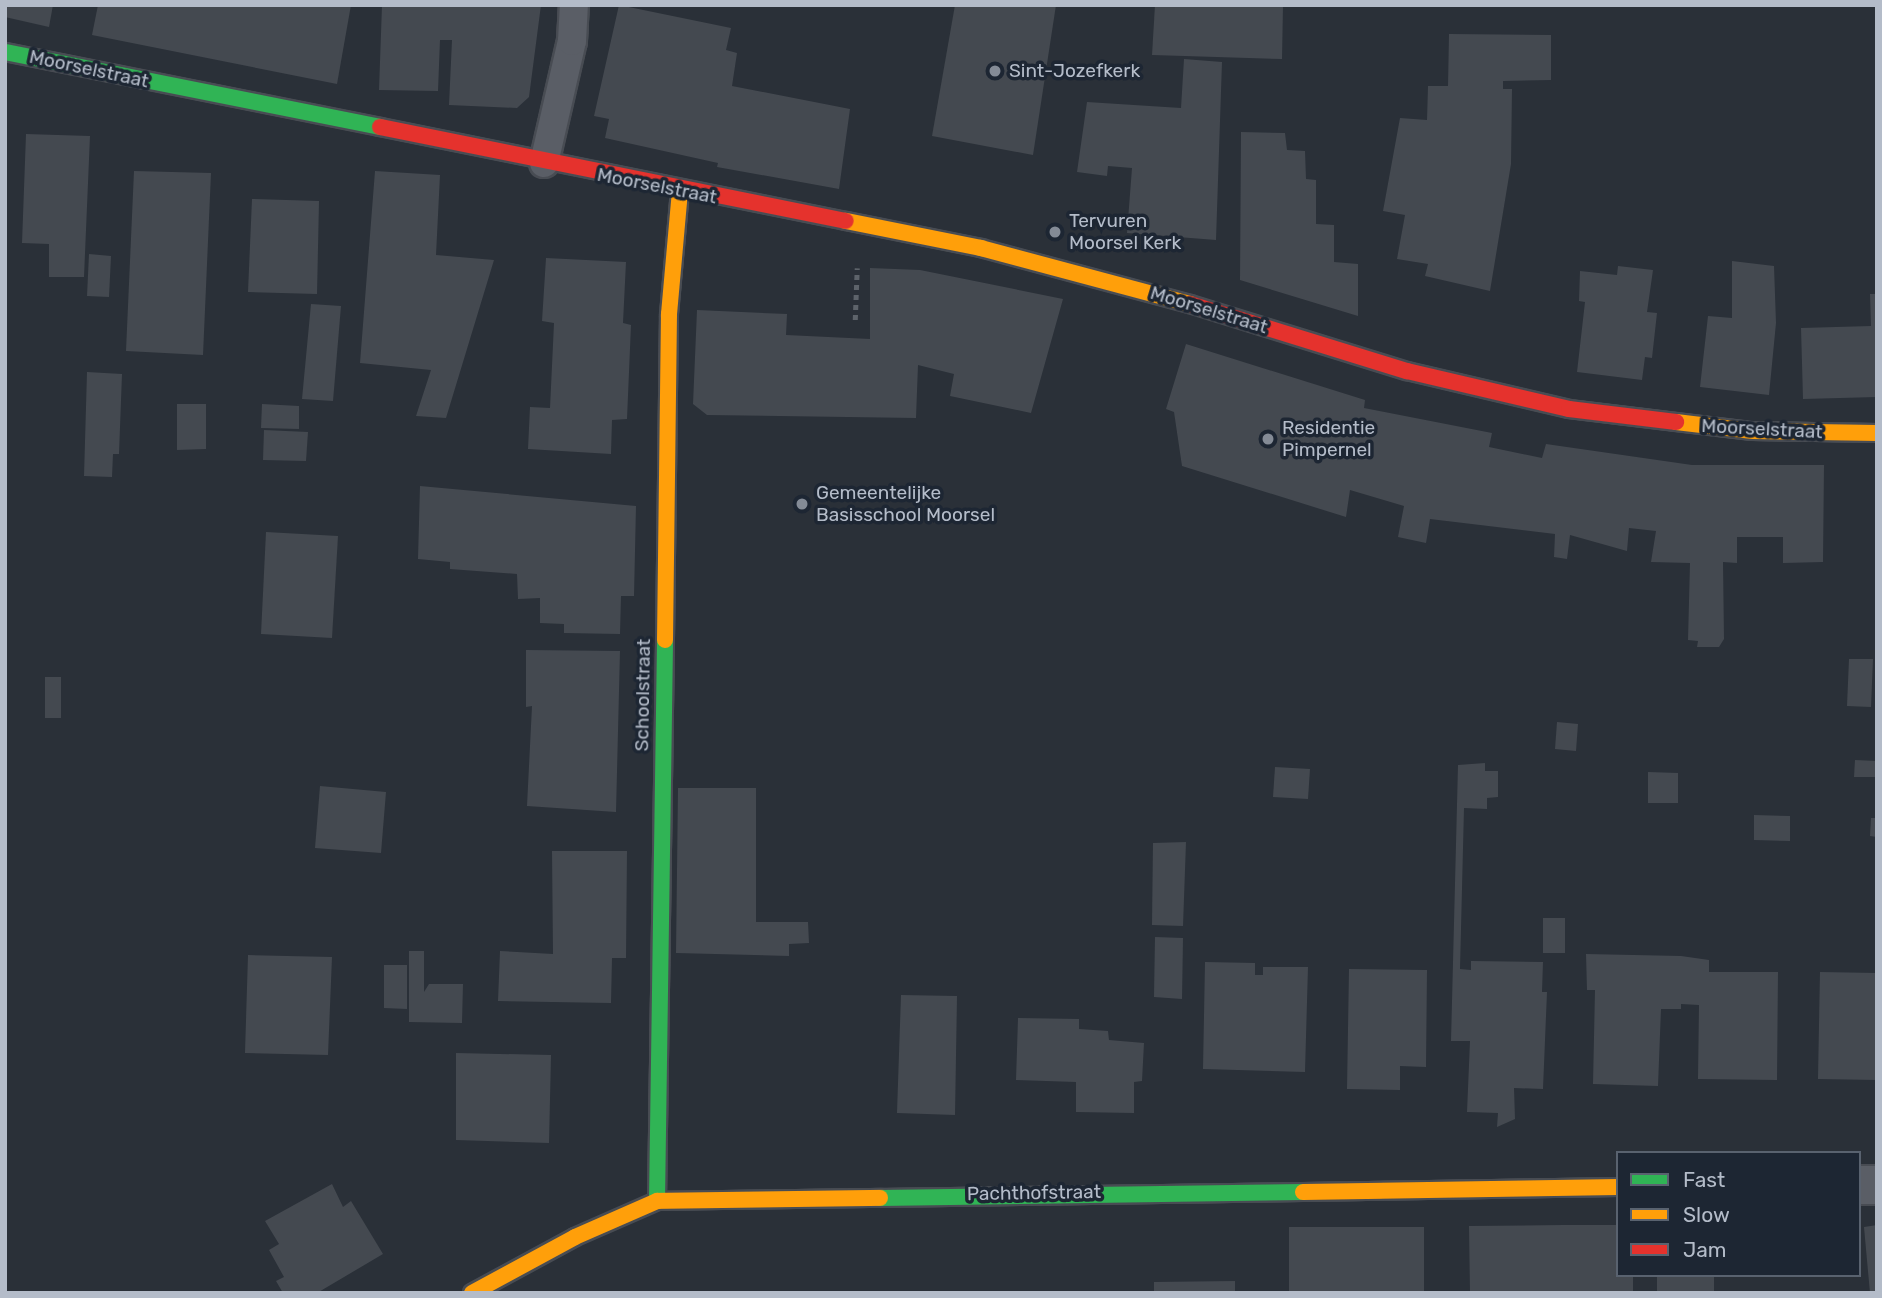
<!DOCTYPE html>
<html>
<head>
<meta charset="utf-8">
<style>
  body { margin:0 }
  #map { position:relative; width:1882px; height:1298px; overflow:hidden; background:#2a3038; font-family:Rubik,sans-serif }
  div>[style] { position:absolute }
  .building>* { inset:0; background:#444950 }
  .path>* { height:4.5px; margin-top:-2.25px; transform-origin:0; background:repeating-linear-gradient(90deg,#5d636a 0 5px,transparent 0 10px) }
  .roads { filter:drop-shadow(2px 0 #484c53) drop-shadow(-2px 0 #484c53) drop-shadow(0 2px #484c53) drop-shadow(0 -2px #484c53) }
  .lane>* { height:28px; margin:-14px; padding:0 14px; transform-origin:14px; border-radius:14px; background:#5a5e66 }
  .street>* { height:38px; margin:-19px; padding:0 19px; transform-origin:19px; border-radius:19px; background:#5a5e66 }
  .fast>* { height:16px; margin:-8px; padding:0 8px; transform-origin:8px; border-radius:8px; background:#30b455 }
  .slow>* { height:16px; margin:-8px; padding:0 8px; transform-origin:8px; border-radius:8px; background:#ff9f0a }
  .jam>* { height:16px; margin:-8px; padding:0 8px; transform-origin:8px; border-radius:8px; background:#e5322d }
  .dots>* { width:19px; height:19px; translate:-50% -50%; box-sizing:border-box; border:4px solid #1d2633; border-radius:50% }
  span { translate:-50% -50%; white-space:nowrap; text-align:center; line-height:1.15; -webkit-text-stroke:7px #1d2633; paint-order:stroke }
  .street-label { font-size:19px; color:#b4bcc9 }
  .poi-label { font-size:19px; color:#b4bcc9 }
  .left { translate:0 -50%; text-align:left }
  .frame { position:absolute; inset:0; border:7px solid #b4bcc9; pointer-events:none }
  .legend { position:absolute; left:1616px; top:1151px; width:245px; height:126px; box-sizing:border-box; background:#1d2633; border:2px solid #59626f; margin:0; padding:9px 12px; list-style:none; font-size:21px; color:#b4bcc9 }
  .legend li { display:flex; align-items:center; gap:14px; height:35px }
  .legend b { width:35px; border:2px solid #59626f }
</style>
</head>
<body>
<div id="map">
  <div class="building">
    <i style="clip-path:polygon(5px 5px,53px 5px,49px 27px,5px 17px)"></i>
    <i style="clip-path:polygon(98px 5px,351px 5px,337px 84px,92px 35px)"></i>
    <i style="clip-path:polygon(382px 5px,541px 5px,529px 97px,517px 108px,449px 105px,452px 40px,440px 40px,438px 91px,379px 90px)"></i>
    <i style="clip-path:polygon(619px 5px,731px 28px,726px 50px,737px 53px,732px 86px,850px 109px,839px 189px,717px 167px,718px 163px,605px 138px,609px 119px,594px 116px)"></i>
    <i style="clip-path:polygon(955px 5px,1056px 5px,1033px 155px,932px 136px)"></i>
    <i style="clip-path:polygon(1155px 5px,1283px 5px,1282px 59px,1152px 55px)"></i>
    <i style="clip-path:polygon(1449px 34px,1551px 35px,1551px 80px,1503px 81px,1503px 89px,1512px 89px,1511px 164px,1490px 291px,1425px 276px,1428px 264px,1397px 259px,1405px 215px,1383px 211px,1400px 118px,1427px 120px,1428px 86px,1448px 86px)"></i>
    <i style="clip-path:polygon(1184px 59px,1222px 62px,1216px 240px,1127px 233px,1132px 168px,1108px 166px,1107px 176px,1077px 172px,1087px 102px,1181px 108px)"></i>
    <i style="clip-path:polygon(1241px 132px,1285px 133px,1287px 150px,1305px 151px,1306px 179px,1316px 180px,1316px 224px,1334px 225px,1334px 262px,1358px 264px,1358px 316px,1240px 280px)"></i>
    <i style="clip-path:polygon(26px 134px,90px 136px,84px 277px,49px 277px,49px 244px,22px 243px)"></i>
    <i style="clip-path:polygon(134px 171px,211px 173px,203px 355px,126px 351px)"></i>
    <i style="clip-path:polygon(375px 171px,440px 175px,436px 255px,494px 260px,446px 418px,416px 416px,431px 370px,360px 363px)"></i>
    <i style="clip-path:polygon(252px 199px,319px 201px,317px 294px,248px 292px)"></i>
    <i style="clip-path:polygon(89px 254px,111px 256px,109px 297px,87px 296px)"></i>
    <i style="clip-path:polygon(546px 258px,626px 262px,623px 323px,631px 325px,627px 419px,612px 420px,611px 454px,528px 449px,530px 407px,550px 408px,554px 323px,542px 321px)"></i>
    <i style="clip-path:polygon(1732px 261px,1774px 266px,1776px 323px,1769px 395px,1700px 387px,1708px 316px,1732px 318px)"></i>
    <i style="clip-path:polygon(1618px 266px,1653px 270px,1647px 312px,1657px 313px,1652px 358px,1645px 357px,1642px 380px,1577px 372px,1585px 302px,1579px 301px,1580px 271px,1617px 275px)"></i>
    <i style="clip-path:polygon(870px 268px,920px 270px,1063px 299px,1031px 413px,950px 396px,954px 374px,918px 365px,916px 418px,707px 415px,693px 404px,697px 310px,787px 314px,786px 335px,870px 339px)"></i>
    <i style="clip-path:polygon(1870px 294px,1877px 294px,1877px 397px,1803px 399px,1801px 328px,1871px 326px)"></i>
    <i style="clip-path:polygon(311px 304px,341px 306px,333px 401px,302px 399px)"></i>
    <i style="clip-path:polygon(1186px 344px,1365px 400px,1364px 408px,1492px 433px,1489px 447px,1542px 458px,1546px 444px,1692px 465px,1824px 465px,1823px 562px,1783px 563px,1783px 537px,1737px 537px,1737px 563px,1723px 562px,1724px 639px,1719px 647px,1697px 647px,1698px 641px,1688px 640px,1690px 563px,1651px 562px,1656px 531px,1629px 528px,1627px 551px,1570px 535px,1567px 559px,1554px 557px,1555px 534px,1430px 519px,1426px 543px,1398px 537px,1404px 506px,1350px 490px,1346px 517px,1182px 466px,1174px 412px,1166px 409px)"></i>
    <i style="clip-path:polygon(87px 372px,122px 374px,119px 454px,113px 454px,112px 477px,84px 476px)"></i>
    <i style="clip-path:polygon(177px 404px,206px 404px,206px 449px,177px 450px)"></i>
    <i style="clip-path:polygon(262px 404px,299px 406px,299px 429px,261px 428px)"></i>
    <i style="clip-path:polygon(264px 430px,308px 432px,306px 461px,263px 460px)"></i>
    <i style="clip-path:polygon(420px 486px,636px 506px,634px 596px,621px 596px,620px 634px,564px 633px,564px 624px,540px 623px,540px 598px,518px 599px,517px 574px,450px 569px,450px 562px,418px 559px)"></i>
    <i style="clip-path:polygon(266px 532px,338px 536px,332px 638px,261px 634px)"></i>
    <i style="clip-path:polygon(526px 650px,620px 651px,616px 812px,527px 806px,532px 706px,526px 707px)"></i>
    <i style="clip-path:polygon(1849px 659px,1873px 659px,1871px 707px,1847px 706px)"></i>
    <i style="clip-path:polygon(45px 677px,61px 677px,61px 718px,45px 718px)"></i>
    <i style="clip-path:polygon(1557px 722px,1578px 724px,1576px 751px,1555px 749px)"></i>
    <i style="clip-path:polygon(1855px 760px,1877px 761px,1877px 777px,1854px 777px)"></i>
    <i style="clip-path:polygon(1485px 763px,1485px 771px,1498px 771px,1498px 797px,1487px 798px,1487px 809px,1464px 808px,1460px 969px,1471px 970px,1471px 961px,1543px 962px,1542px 992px,1547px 992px,1543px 1089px,1514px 1088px,1515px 1119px,1497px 1127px,1498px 1113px,1467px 1112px,1470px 1041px,1451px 1041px,1458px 765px)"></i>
    <i style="clip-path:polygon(1275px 767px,1310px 769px,1308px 799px,1273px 797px)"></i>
    <i style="clip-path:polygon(1648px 772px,1678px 773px,1678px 803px,1648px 803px)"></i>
    <i style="clip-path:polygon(320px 786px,386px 792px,381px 853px,315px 848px)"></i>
    <i style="clip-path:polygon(678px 788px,756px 788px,756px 922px,808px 922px,809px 943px,789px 944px,789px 956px,676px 953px)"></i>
    <i style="clip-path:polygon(1754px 815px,1790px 816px,1790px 841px,1754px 840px)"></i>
    <i style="clip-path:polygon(1871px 818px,1877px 818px,1877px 837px,1870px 836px)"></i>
    <i style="clip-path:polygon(1186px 842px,1183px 926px,1152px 925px,1153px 843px)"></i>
    <i style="clip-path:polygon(552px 851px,627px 851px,626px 958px,612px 958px,611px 1003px,498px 1001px,500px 951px,553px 954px)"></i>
    <i style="clip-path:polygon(1543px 918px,1565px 918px,1565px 953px,1543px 953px)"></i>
    <i style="clip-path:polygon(1155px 937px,1183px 938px,1182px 999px,1154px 997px)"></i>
    <i style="clip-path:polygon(409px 951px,424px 951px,424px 992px,429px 984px,463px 984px,462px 1023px,409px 1022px)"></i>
    <i style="clip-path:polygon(1586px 954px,1681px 956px,1709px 960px,1709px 972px,1778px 972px,1777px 1080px,1698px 1079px,1699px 1005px,1681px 1004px,1681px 1009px,1661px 1009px,1658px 1086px,1593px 1084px,1595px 990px,1587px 990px)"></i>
    <i style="clip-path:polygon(248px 955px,332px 957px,328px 1055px,245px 1053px)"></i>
    <i style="clip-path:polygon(1205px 962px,1255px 963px,1255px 975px,1263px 975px,1263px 967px,1308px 967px,1305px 1072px,1203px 1069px)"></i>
    <i style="clip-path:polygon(384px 965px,407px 965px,407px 1009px,384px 1008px)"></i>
    <i style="clip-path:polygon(1349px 969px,1427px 970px,1426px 1067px,1400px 1066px,1400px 1090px,1347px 1089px)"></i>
    <i style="clip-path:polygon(1820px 972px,1877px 973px,1877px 1080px,1818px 1079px)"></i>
    <i style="clip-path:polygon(901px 995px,957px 996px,955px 1115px,897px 1113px)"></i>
    <i style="clip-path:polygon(1018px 1018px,1079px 1019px,1079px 1029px,1108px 1031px,1109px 1040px,1144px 1043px,1142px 1081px,1134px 1082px,1134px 1113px,1076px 1112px,1076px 1082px,1016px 1080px)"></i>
    <i style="clip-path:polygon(456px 1053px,551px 1055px,549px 1143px,456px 1140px)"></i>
    <i style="clip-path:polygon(332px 1184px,343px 1207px,351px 1201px,383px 1254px,317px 1293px,283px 1293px,276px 1281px,284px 1277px,269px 1250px,279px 1244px,265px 1221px)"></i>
    <i style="clip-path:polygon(1564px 1225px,1618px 1225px,1618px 1275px,1633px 1275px,1633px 1293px,1470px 1293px,1469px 1226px)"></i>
    <i style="clip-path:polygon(1877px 1225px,1877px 1293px,1870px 1293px,1864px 1227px)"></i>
    <i style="clip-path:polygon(1289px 1227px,1424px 1227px,1424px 1293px,1289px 1293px)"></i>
    <i style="clip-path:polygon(1657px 1275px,1714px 1275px,1714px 1293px,1657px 1293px)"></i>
    <i style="clip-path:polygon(1235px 1281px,1235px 1293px,1154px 1293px,1154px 1282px)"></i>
  </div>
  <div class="path">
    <i style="left:855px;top:320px;width:52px;rotate:-87.8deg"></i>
  </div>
  <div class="roads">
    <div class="lane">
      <i style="left:544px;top:163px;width:125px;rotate:-77.1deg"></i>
      <i style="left:572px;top:41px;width:36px;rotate:-87deg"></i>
    </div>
    <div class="street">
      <i style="left:1859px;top:1185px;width:18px"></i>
    </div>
    <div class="fast">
      <i style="left:5px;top:52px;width:382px;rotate:11.3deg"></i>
      <i style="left:880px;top:1198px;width:423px;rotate:-0.8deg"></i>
      <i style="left:657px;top:1201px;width:561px;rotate:-89.18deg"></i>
    </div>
    <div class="slow">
      <i style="left:846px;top:221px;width:138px;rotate:11.3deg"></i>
      <i style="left:981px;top:248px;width:216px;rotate:15deg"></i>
      <i style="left:1676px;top:422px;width:77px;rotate:6.8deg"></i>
      <i style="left:1752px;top:431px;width:125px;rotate:0.9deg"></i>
      <i style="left:665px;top:640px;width:326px;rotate:-89.3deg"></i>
      <i style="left:669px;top:314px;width:124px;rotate:-84.9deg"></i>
      <i style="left:1303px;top:1192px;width:315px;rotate:-0.9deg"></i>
      <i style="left:472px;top:1293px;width:117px;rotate:-28.5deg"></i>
      <i style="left:575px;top:1237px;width:90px;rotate:-23.7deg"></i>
      <i style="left:657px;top:1201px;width:223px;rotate:-0.8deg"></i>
    </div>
    <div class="jam">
      <i style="left:380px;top:127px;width:475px;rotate:11.4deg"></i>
      <i style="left:1190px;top:304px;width:227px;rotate:17.2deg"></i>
      <i style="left:1407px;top:371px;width:166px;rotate:13.2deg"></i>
      <i style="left:1569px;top:409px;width:108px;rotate:6.9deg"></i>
    </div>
  </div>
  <div class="dots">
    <i style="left:995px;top:71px;background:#848b96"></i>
    <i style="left:1055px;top:232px;background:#848b96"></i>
    <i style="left:1268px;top:439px;background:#848b96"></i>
    <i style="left:802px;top:504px;background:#848b96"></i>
  </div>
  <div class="street-label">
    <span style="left:89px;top:69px;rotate:12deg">Moorselstraat</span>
    <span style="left:657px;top:186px;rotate:11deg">Moorselstraat</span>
    <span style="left:1209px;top:310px;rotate:17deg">Moorselstraat</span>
    <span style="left:1762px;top:429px;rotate:3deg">Moorselstraat</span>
    <span style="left:643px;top:695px;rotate:-89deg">Schoolstraat</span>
    <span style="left:1034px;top:1193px;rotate:-1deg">Pachthofstraat</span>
  </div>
  <div class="poi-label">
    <span class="left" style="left:1009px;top:71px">Sint-Jozefkerk</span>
    <span class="left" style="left:1069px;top:232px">Tervuren<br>Moorsel Kerk</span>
    <span class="left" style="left:1282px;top:439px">Residentie<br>Pimpernel</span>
    <span class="left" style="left:816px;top:504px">Gemeentelijke<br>Basisschool Moorsel</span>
  </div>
  <div class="frame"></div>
  <ul class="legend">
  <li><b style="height:9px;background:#30b455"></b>Fast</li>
  <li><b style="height:9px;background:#ff9f0a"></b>Slow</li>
  <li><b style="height:9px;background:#e5322d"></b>Jam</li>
  </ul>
</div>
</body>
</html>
